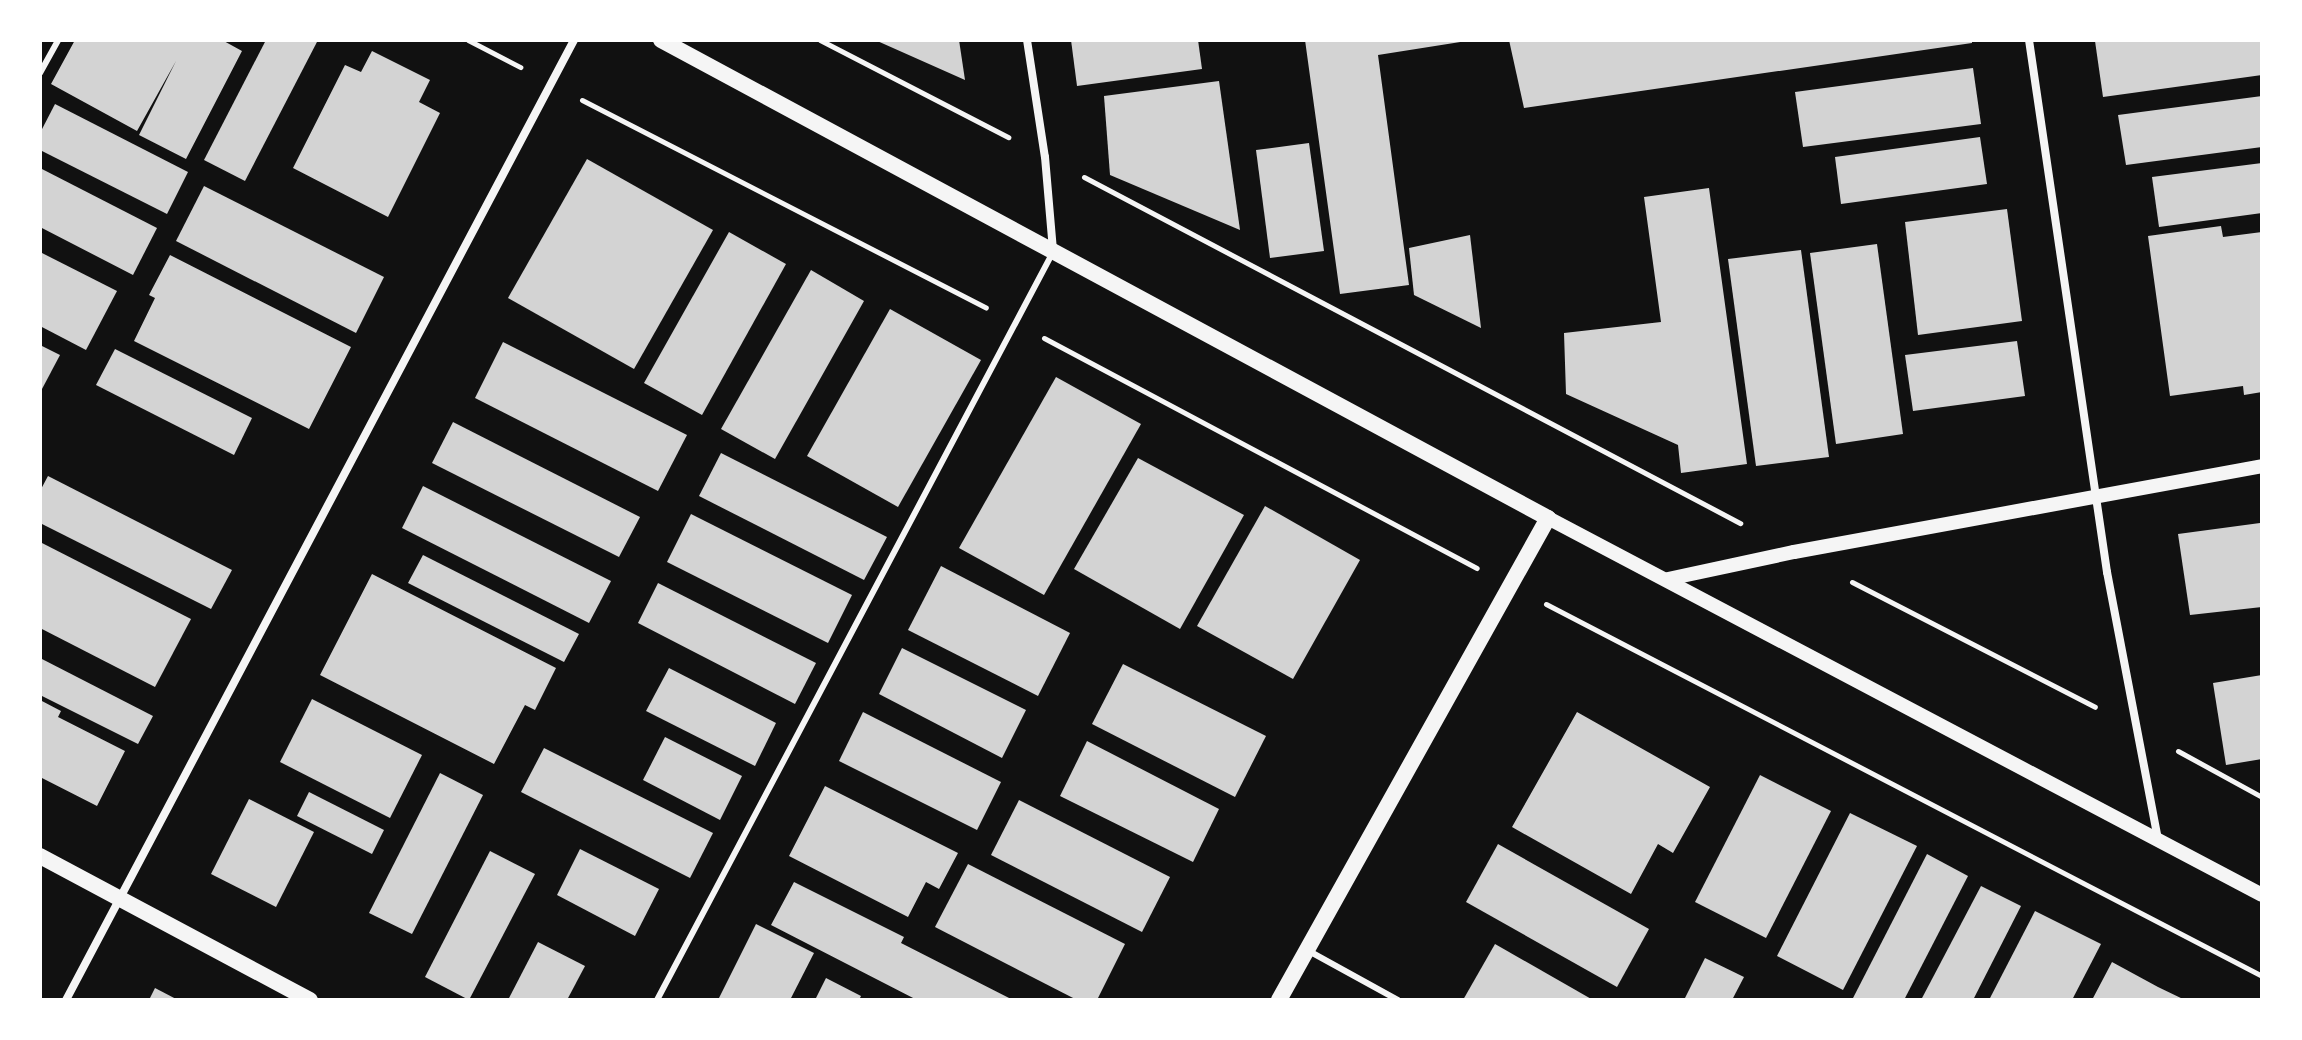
<!DOCTYPE html>
<html>
<head>
<meta charset="utf-8">
<style>
  body { margin:0 }
  #map { position:relative; width:2302px; height:1040px; overflow:hidden; background:#111; font-family:"Alegreya Sans",sans-serif }
  div>[style] { position:absolute }
  .building>* { inset:0; background:#d3d3d3 }
  .path>* { height:5px; margin:-2.5px; padding:0 2.5px; transform-origin:2.5px; border-radius:2.5px; background:#f5f5f5 }
  .service>* { height:6px; margin:-3px; padding:0 3px; transform-origin:3px; border-radius:3px; background:#f5f5f5 }
  .minor>* { height:8px; margin:-4px; padding:0 4px; transform-origin:4px; border-radius:4px; background:#f5f5f5 }
  .tertiary>* { height:14px; margin:-7px; padding:0 7px; transform-origin:7px; border-radius:7px; background:#f5f5f5 }
  .secondary>* { height:16px; margin:-8px; padding:0 8px; transform-origin:8px; border-radius:8px; background:#f5f5f5 }
  span { translate:-50% -50%; white-space:nowrap; text-align:center; line-height:1.15; -webkit-text-stroke:8px #fff; paint-order:stroke }
  .frame { position:absolute; inset:0; border:42px solid #fff; pointer-events:none }
</style>
</head>
<body>
<div id="map">
  <div class="building">
    <i style="clip-path:polygon(75px 40px,222px 40px,242px 51px,186px 159px,139px 135px,176px 61px,137px 131px,51px 84px)"></i>
    <i style="clip-path:polygon(266px 40px,318px 40px,245px 181px,204px 160px)"></i>
    <i style="clip-path:polygon(875px 40px,959px 40px,965px 80px)"></i>
    <i style="clip-path:polygon(1071px 40px,1198px 40px,1202px 69px,1077px 86px)"></i>
    <i style="clip-path:polygon(1305px 40px,1473px 40px,1378px 55px,1409px 285px,1340px 294px)"></i>
    <i style="clip-path:polygon(1509px 40px,1972px 40px,1972px 43px,1524px 108px)"></i>
    <i style="clip-path:polygon(2101px 40px,2262px 40px,2262px 75px,2103px 97px,2095px 41px)"></i>
    <i style="clip-path:polygon(372px 51px,430px 80px,419px 102px,440px 113px,388px 217px,293px 168px,345px 65px,361px 72px)"></i>
    <i style="clip-path:polygon(1973px 68px,1981px 124px,1803px 147px,1795px 92px)"></i>
    <i style="clip-path:polygon(1219px 81px,1240px 230px,1110px 175px,1104px 96px)"></i>
    <i style="clip-path:polygon(2262px 96px,2262px 147px,2126px 165px,2118px 115px)"></i>
    <i style="clip-path:polygon(55px 104px,188px 172px,167px 214px,40px 150px,40px 133px)"></i>
    <i style="clip-path:polygon(1980px 137px,1987px 184px,1841px 204px,1835px 157px)"></i>
    <i style="clip-path:polygon(1309px 143px,1324px 251px,1270px 258px,1256px 150px)"></i>
    <i style="clip-path:polygon(587px 159px,713px 230px,634px 369px,508px 298px)"></i>
    <i style="clip-path:polygon(2262px 163px,2262px 213px,2159px 227px,2152px 177px)"></i>
    <i style="clip-path:polygon(40px 168px,157px 228px,133px 275px,40px 227px)"></i>
    <i style="clip-path:polygon(204px 186px,384px 277px,356px 333px,176px 241px)"></i>
    <i style="clip-path:polygon(1709px 188px,1747px 464px,1681px 473px,1678px 445px,1566px 394px,1564px 333px,1661px 322px,1644px 197px)"></i>
    <i style="clip-path:polygon(2007px 209px,2022px 321px,1918px 335px,1905px 222px)"></i>
    <i style="clip-path:polygon(2221px 226px,2223px 237px,2262px 232px,2262px 392px,2244px 395px,2243px 386px,2170px 396px,2148px 236px)"></i>
    <i style="clip-path:polygon(729px 232px,786px 264px,702px 415px,644px 383px)"></i>
    <i style="clip-path:polygon(1470px 235px,1481px 328px,1414px 295px,1409px 248px)"></i>
    <i style="clip-path:polygon(1877px 244px,1903px 434px,1836px 444px,1810px 253px)"></i>
    <i style="clip-path:polygon(1801px 250px,1829px 457px,1756px 466px,1728px 259px)"></i>
    <i style="clip-path:polygon(40px 252px,117px 291px,86px 350px,40px 326px)"></i>
    <i style="clip-path:polygon(170px 255px,351px 347px,309px 429px,134px 341px,155px 298px,149px 295px)"></i>
    <i style="clip-path:polygon(811px 270px,864px 301px,775px 459px,721px 429px)"></i>
    <i style="clip-path:polygon(890px 309px,981px 360px,898px 507px,807px 456px)"></i>
    <i style="clip-path:polygon(2017px 341px,2025px 396px,1913px 411px,1905px 355px)"></i>
    <i style="clip-path:polygon(503px 342px,687px 435px,658px 491px,475px 398px)"></i>
    <i style="clip-path:polygon(40px 345px,60px 355px,42px 389px,40px 388px)"></i>
    <i style="clip-path:polygon(115px 349px,252px 418px,234px 455px,96px 385px)"></i>
    <i style="clip-path:polygon(1056px 377px,1141px 424px,1044px 595px,959px 548px)"></i>
    <i style="clip-path:polygon(453px 422px,640px 517px,619px 557px,432px 463px)"></i>
    <i style="clip-path:polygon(721px 453px,887px 537px,864px 580px,699px 496px)"></i>
    <i style="clip-path:polygon(1138px 458px,1244px 515px,1180px 629px,1074px 569px)"></i>
    <i style="clip-path:polygon(48px 476px,232px 570px,211px 609px,40px 523px,40px 491px)"></i>
    <i style="clip-path:polygon(423px 486px,611px 581px,589px 623px,402px 528px)"></i>
    <i style="clip-path:polygon(1265px 506px,1360px 560px,1293px 679px,1197px 626px)"></i>
    <i style="clip-path:polygon(691px 514px,852px 595px,828px 643px,667px 562px)"></i>
    <i style="clip-path:polygon(2260px 523px,2262px 607px,2190px 615px,2178px 534px)"></i>
    <i style="clip-path:polygon(40px 542px,191px 619px,155px 687px,40px 628px)"></i>
    <i style="clip-path:polygon(423px 555px,579px 634px,564px 662px,408px 583px)"></i>
    <i style="clip-path:polygon(941px 566px,1070px 633px,1038px 696px,908px 630px)"></i>
    <i style="clip-path:polygon(372px 574px,556px 668px,535px 710px,525px 705px,494px 764px,320px 675px)"></i>
    <i style="clip-path:polygon(658px 583px,816px 663px,795px 704px,638px 623px)"></i>
    <i style="clip-path:polygon(902px 648px,1026px 710px,1002px 758px,879px 694px)"></i>
    <i style="clip-path:polygon(40px 658px,153px 716px,138px 744px,40px 695px)"></i>
    <i style="clip-path:polygon(1123px 664px,1266px 736px,1235px 797px,1092px 724px)"></i>
    <i style="clip-path:polygon(669px 668px,776px 723px,755px 766px,646px 711px)"></i>
    <i style="clip-path:polygon(2262px 675px,2262px 759px,2226px 765px,2213px 683px)"></i>
    <i style="clip-path:polygon(312px 699px,422px 755px,390px 818px,280px 762px)"></i>
    <i style="clip-path:polygon(40px 700px,61px 711px,58px 717px,125px 751px,97px 806px,40px 777px)"></i>
    <i style="clip-path:polygon(863px 712px,1001px 782px,977px 830px,839px 761px)"></i>
    <i style="clip-path:polygon(1577px 712px,1710px 787px,1673px 853px,1658px 844px,1631px 894px,1512px 827px)"></i>
    <i style="clip-path:polygon(665px 737px,742px 776px,720px 820px,643px 780px)"></i>
    <i style="clip-path:polygon(1087px 741px,1219px 809px,1193px 862px,1060px 796px)"></i>
    <i style="clip-path:polygon(544px 748px,713px 833px,690px 878px,521px 792px)"></i>
    <i style="clip-path:polygon(440px 773px,483px 795px,412px 934px,369px 913px)"></i>
    <i style="clip-path:polygon(1760px 775px,1831px 811px,1766px 938px,1695px 902px)"></i>
    <i style="clip-path:polygon(825px 786px,958px 853px,939px 889px,926px 882px,908px 917px,789px 856px)"></i>
    <i style="clip-path:polygon(309px 792px,384px 830px,372px 854px,297px 816px)"></i>
    <i style="clip-path:polygon(249px 799px,314px 832px,276px 907px,211px 874px)"></i>
    <i style="clip-path:polygon(1019px 800px,1170px 877px,1142px 932px,991px 855px)"></i>
    <i style="clip-path:polygon(1850px 813px,1917px 846px,1843px 990px,1777px 956px)"></i>
    <i style="clip-path:polygon(1498px 844px,1649px 929px,1617px 987px,1466px 902px)"></i>
    <i style="clip-path:polygon(580px 849px,659px 889px,635px 936px,557px 895px)"></i>
    <i style="clip-path:polygon(490px 851px,535px 874px,469px 1000px,425px 977px)"></i>
    <i style="clip-path:polygon(1927px 854px,1968px 876px,1904px 1000px,1852px 1000px)"></i>
    <i style="clip-path:polygon(968px 864px,1125px 944px,1097px 1000px,1077px 1000px,935px 927px)"></i>
    <i style="clip-path:polygon(794px 882px,904px 937px,901px 943px,1013px 1000px,917px 1000px,771px 925px)"></i>
    <i style="clip-path:polygon(1981px 886px,2021px 906px,1973px 1000px,1921px 1000px)"></i>
    <i style="clip-path:polygon(2035px 911px,2101px 944px,2072px 1000px,1989px 1000px)"></i>
    <i style="clip-path:polygon(756px 924px,814px 953px,790px 1000px,718px 1000px)"></i>
    <i style="clip-path:polygon(538px 942px,585px 966px,567px 1000px,508px 1000px)"></i>
    <i style="clip-path:polygon(1495px 944px,1593px 1000px,1463px 1000px)"></i>
    <i style="clip-path:polygon(1705px 958px,1744px 977px,1732px 1000px,1684px 1000px)"></i>
    <i style="clip-path:polygon(2112px 962px,2158px 987px,2185px 1000px,2092px 1000px)"></i>
    <i style="clip-path:polygon(826px 978px,861px 996px,859px 1000px,815px 1000px)"></i>
    <i style="clip-path:polygon(155px 988px,178px 1000px,149px 1000px)"></i>
  </div>
  <div class="path">
    <i style="left:468px;top:40px;width:59px;rotate:27.4deg"></i>
    <i style="left:820px;top:40px;width:212px;rotate:27.3deg"></i>
    <i style="left:582px;top:100px;width:454px;rotate:27.2deg"></i>
    <i style="left:1084px;top:177px;width:742px;rotate:27.81deg"></i>
    <i style="left:1044px;top:338px;width:490px;rotate:28deg"></i>
    <i style="left:1852px;top:582px;width:273px;rotate:27.2deg"></i>
    <i style="left:1546px;top:604px;width:807px;rotate:27.45deg"></i>
    <i style="left:2178px;top:751px;width:96px;rotate:28.7deg"></i>
  </div>
  <div class="service">
    <i style="left:40px;top:73px;width:38px;rotate:-61deg"></i>
    <i style="left:1307px;top:950px;width:104px;rotate:28.8deg"></i>
    <i style="left:657px;top:1000px;width:844px;rotate:-62.1deg"></i>
  </div>
  <div class="minor">
    <i style="left:1027px;top:40px;width:118px;rotate:81.3deg"></i>
    <i style="left:1045px;top:157px;width:94px;rotate:85.1deg"></i>
    <i style="left:2029px;top:40px;width:538px;rotate:81.66deg"></i>
    <i style="left:2107px;top:572px;width:273px;rotate:79.2deg"></i>
    <i style="left:66px;top:1000px;width:1086px;rotate:-62.11deg"></i>
  </div>
  <div class="tertiary">
    <i style="left:1548px;top:518px;width:807px;rotate:27.83deg"></i>
    <i style="left:1668px;top:579px;width:129px;rotate:-12.1deg"></i>
    <i style="left:1794px;top:552px;width:476px;rotate:-10.4deg"></i>
  </div>
  <div class="secondary">
    <i style="left:661px;top:40px;width:1008px;rotate:28.32deg"></i>
    <i style="left:1548px;top:518px;width:552px;rotate:119.17deg"></i>
    <i style="left:40px;top:856px;width:306px;rotate:28.1deg"></i>
  </div>
  <div class="frame"></div>
</div>
</body>
</html>
